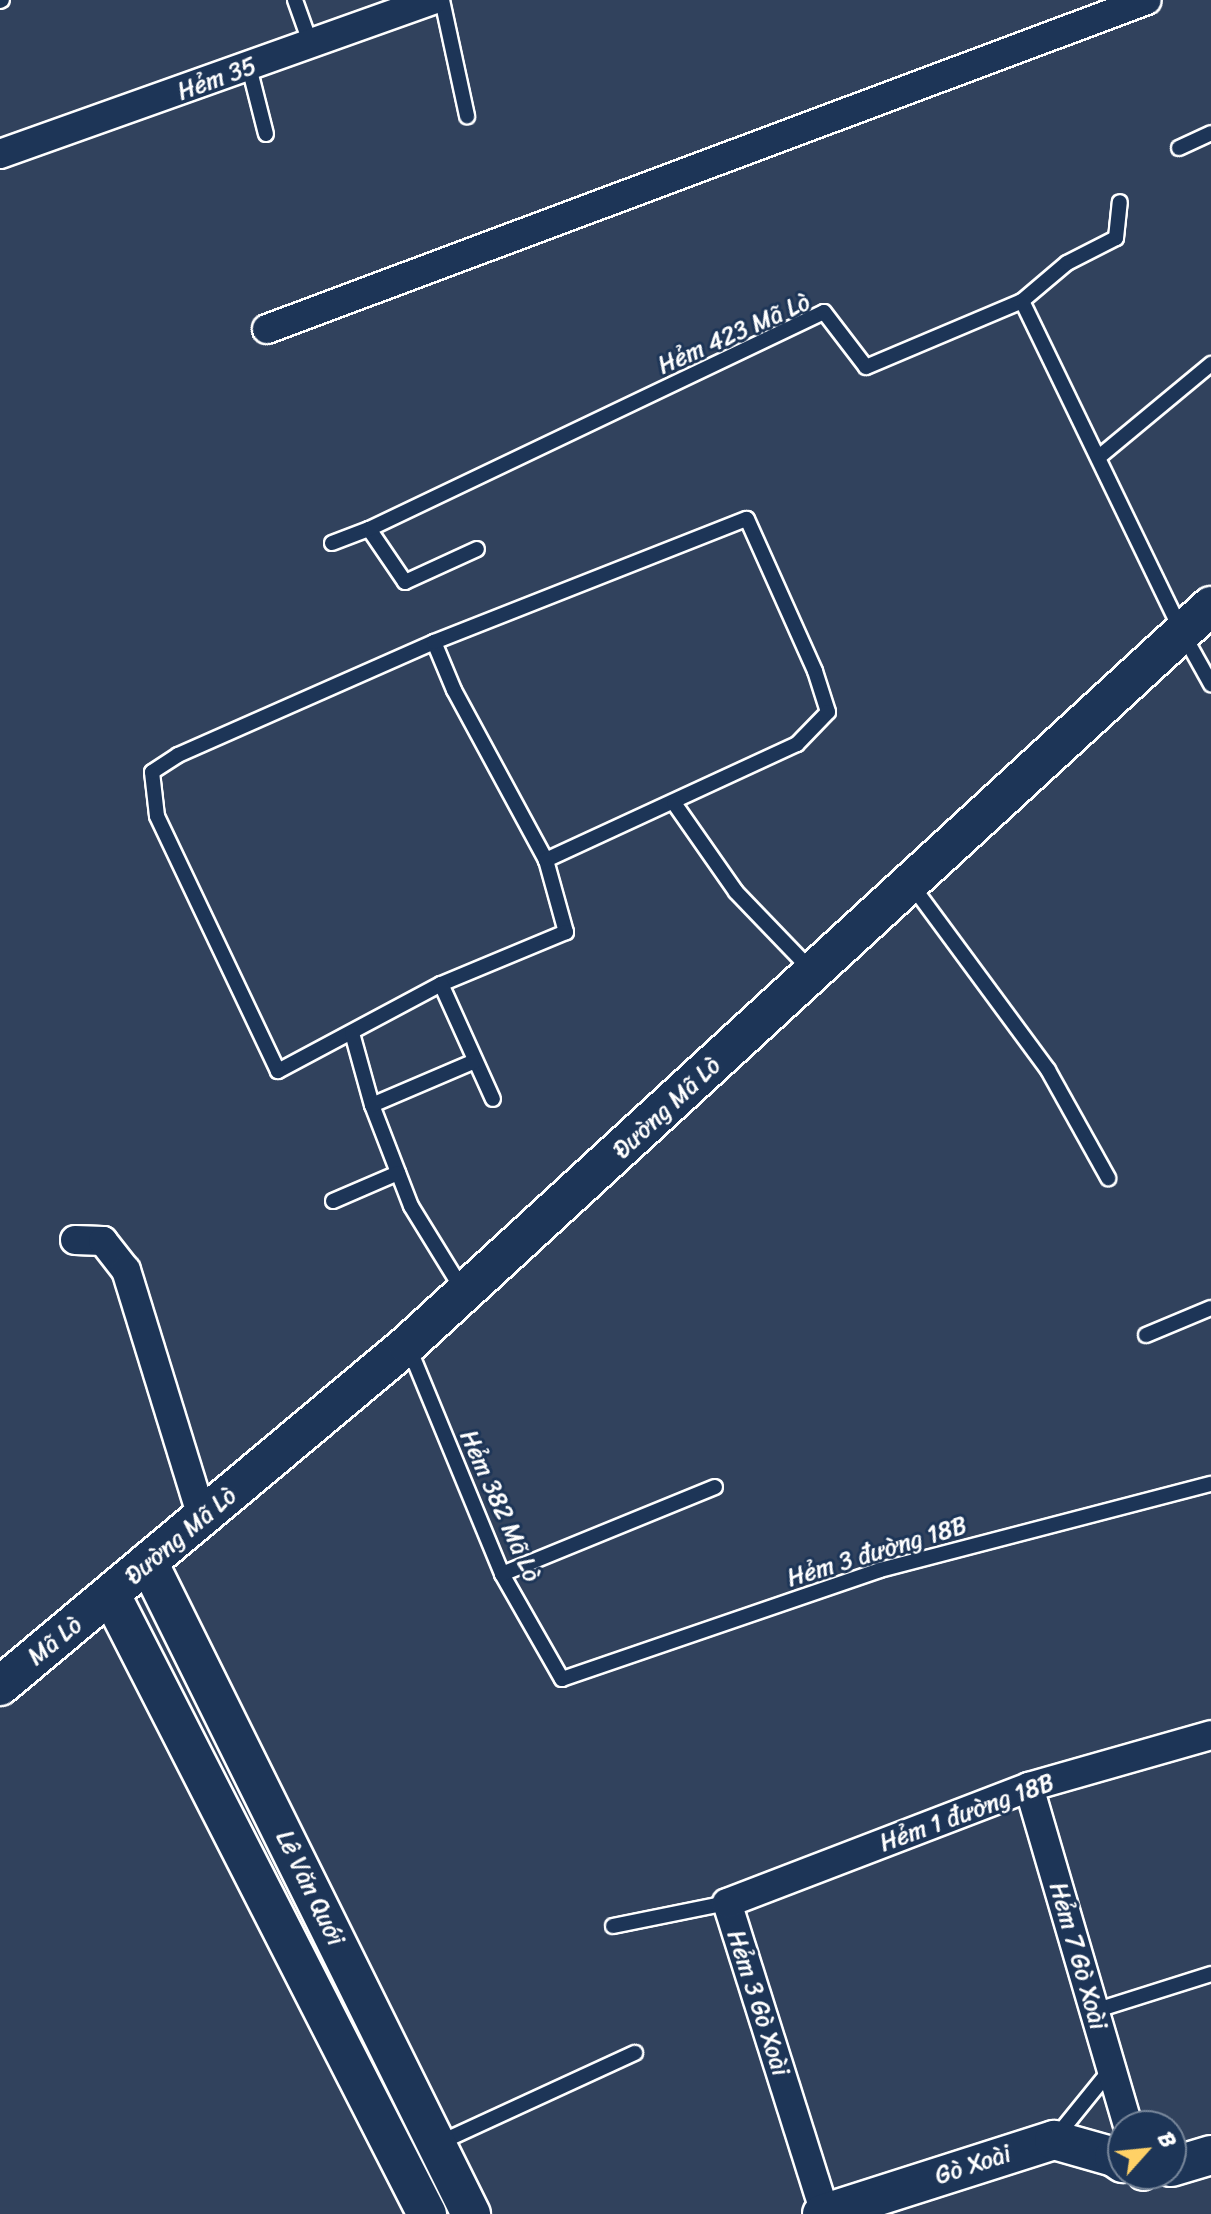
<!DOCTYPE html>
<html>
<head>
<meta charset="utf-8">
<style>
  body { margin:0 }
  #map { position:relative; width:1211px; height:2214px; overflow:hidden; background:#31425d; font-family:Sriracha,sans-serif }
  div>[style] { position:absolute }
  .roads { filter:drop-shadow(2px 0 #fff) drop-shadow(-2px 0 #fff) drop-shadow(0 2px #fff) drop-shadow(0 -2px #fff) }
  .lane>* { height:14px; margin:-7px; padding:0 7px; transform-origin:7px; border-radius:7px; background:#1d3557 }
  .street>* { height:28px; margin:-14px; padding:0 14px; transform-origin:14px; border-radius:14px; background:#1d3557 }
  .secondary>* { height:38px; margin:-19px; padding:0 19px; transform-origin:19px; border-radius:19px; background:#1d3557 }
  span { translate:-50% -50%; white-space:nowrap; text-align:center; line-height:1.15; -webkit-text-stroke:6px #1d3557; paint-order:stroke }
  .street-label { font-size:24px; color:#fff }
  .north { position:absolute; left:1107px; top:2110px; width:80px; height:80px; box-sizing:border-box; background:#1d3557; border:2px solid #77869a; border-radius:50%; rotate:63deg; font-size:22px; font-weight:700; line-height:32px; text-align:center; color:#fff }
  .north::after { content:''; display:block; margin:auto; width:28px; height:36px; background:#ffd166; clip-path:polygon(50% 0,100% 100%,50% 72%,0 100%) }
</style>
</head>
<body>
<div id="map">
  <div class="roads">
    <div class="lane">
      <i style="left:295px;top:0;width:48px;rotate:70.4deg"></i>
      <i style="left:442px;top:0;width:119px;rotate:77.8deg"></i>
      <i style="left:0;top:1px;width:2px;rotate:-27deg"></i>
      <i style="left:249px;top:67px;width:69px;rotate:75.8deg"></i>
      <i style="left:1179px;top:148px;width:35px;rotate:-25deg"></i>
      <i style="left:1022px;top:301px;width:59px;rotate:-40.2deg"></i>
      <i style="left:1067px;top:263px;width:55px;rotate:-27deg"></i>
      <i style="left:1116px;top:238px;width:36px;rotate:-84deg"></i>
      <i style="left:1099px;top:457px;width:146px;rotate:-39.7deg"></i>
      <i style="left:369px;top:529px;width:64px;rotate:55.8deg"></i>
      <i style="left:405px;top:582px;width:79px;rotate:-24.6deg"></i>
      <i style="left:332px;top:543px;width:40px;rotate:-21deg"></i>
      <i style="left:369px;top:529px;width:504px;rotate:-25.5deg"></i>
      <i style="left:824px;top:312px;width:69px;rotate:52.6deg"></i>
      <i style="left:866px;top:367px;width:169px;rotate:-22.9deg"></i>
      <i style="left:1022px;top:301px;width:368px;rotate:64.2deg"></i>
      <i style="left:1182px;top:632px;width:60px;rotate:60.9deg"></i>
      <i style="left:434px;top:642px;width:52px;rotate:67.4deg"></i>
      <i style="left:454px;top:690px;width:193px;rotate:61.6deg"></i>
      <i style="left:546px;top:860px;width:75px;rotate:74.5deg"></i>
      <i style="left:566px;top:932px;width:135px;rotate:157.4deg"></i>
      <i style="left:441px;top:984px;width:185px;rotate:151.9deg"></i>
      <i style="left:278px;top:1071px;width:282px;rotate:-115.4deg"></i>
      <i style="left:157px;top:816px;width:44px;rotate:-96.5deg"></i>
      <i style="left:152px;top:772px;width:31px;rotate:-33deg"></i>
      <i style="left:178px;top:755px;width:280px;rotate:-23.8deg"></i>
      <i style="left:434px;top:642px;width:336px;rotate:-21.5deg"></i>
      <i style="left:747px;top:519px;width:167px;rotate:65.9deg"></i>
      <i style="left:815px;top:671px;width:43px;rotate:72.4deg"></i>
      <i style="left:828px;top:712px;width:45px;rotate:134.1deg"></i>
      <i style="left:797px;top:744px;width:277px;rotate:155.2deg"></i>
      <i style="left:674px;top:803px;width:108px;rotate:55.1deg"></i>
      <i style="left:736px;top:892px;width:108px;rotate:46.1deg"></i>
      <i style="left:911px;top:884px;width:231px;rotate:53.6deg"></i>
      <i style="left:1048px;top:1070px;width:124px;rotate:60.9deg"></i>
      <i style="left:441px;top:984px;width:126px;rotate:65.7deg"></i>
      <i style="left:352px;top:1033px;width:75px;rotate:74.5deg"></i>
      <i style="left:372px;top:1105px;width:108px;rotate:68.9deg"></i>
      <i style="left:411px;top:1206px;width:101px;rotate:58.4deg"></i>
      <i style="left:372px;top:1105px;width:112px;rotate:-23.1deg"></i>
      <i style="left:333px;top:1201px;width:71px;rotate:-23.3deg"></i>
      <i style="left:1146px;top:1335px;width:70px;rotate:-22.6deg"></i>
      <i style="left:409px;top:1348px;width:244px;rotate:67.6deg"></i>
      <i style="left:502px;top:1574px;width:121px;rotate:60.3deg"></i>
      <i style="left:562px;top:1679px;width:336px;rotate:-18.9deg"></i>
      <i style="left:880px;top:1570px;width:342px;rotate:-14.6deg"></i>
      <i style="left:502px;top:1574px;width:230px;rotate:-22.2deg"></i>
      <i style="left:613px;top:1926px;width:116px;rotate:-11.4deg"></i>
      <i style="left:1094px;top:2011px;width:123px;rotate:-17.5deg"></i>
      <i style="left:1056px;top:2137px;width:87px;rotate:-51deg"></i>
      <i style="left:437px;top:2144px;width:218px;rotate:-24.7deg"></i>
    </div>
    <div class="street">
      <i style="left:0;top:154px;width:459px;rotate:-19.6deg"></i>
      <i style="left:267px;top:329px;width:939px;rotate:-20.5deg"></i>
      <i style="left:75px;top:1240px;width:28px;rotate:2deg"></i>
      <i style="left:103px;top:1241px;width:37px;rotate:52deg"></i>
      <i style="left:126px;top:1270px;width:258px;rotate:72.9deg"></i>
      <i style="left:1029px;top:1787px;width:353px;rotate:73.7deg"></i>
      <i style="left:1142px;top:2174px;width:2px;rotate:63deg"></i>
      <i style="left:825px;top:2213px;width:325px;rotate:-107.5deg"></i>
      <i style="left:727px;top:1903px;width:324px;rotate:-21deg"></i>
      <i style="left:1029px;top:1787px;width:189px;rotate:-15.9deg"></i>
    </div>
    <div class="secondary">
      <i style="left:148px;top:1562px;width:728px;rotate:63.65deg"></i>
      <i style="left:111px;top:1595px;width:695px;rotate:62.96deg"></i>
      <i style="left:0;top:1686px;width:531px;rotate:-39.96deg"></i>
      <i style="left:407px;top:1345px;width:1092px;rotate:-42.59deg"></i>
      <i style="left:1171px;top:2167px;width:42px;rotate:-16.7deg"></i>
      <i style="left:822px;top:2214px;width:244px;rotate:-17.7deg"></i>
      <i style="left:1054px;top:2140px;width:62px;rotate:15.8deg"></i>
      <i style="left:1114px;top:2157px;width:11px;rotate:34deg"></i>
    </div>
  </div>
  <div class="street-label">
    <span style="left:217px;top:79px;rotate:-20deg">Hẻm 35</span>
    <span style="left:734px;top:334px;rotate:-24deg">Hẻm 423 Mã Lò</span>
    <span style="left:667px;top:1108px;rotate:-43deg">Đường Mã Lò</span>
    <span style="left:500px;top:1506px;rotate:66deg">Hẻm 382 Mã Lò</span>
    <span style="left:181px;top:1536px;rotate:-40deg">Đường Mã Lò</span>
    <span style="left:877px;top:1552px;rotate:-17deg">Hẻm 3 đường 18B</span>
    <span style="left:55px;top:1641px;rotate:-39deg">Mã Lò</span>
    <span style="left:967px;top:1813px;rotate:-20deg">Hẻm 1 đường 18B</span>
    <span style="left:310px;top:1888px;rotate:64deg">Lê Văn Quới</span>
    <span style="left:1078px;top:1956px;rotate:74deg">Hẻm 7 Gò Xoài</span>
    <span style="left:758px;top:2003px;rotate:72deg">Hẻm 3 Gò Xoài</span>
    <span style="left:973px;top:2165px;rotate:-18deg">Gò Xoài</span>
  </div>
  <div class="north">B</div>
</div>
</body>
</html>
